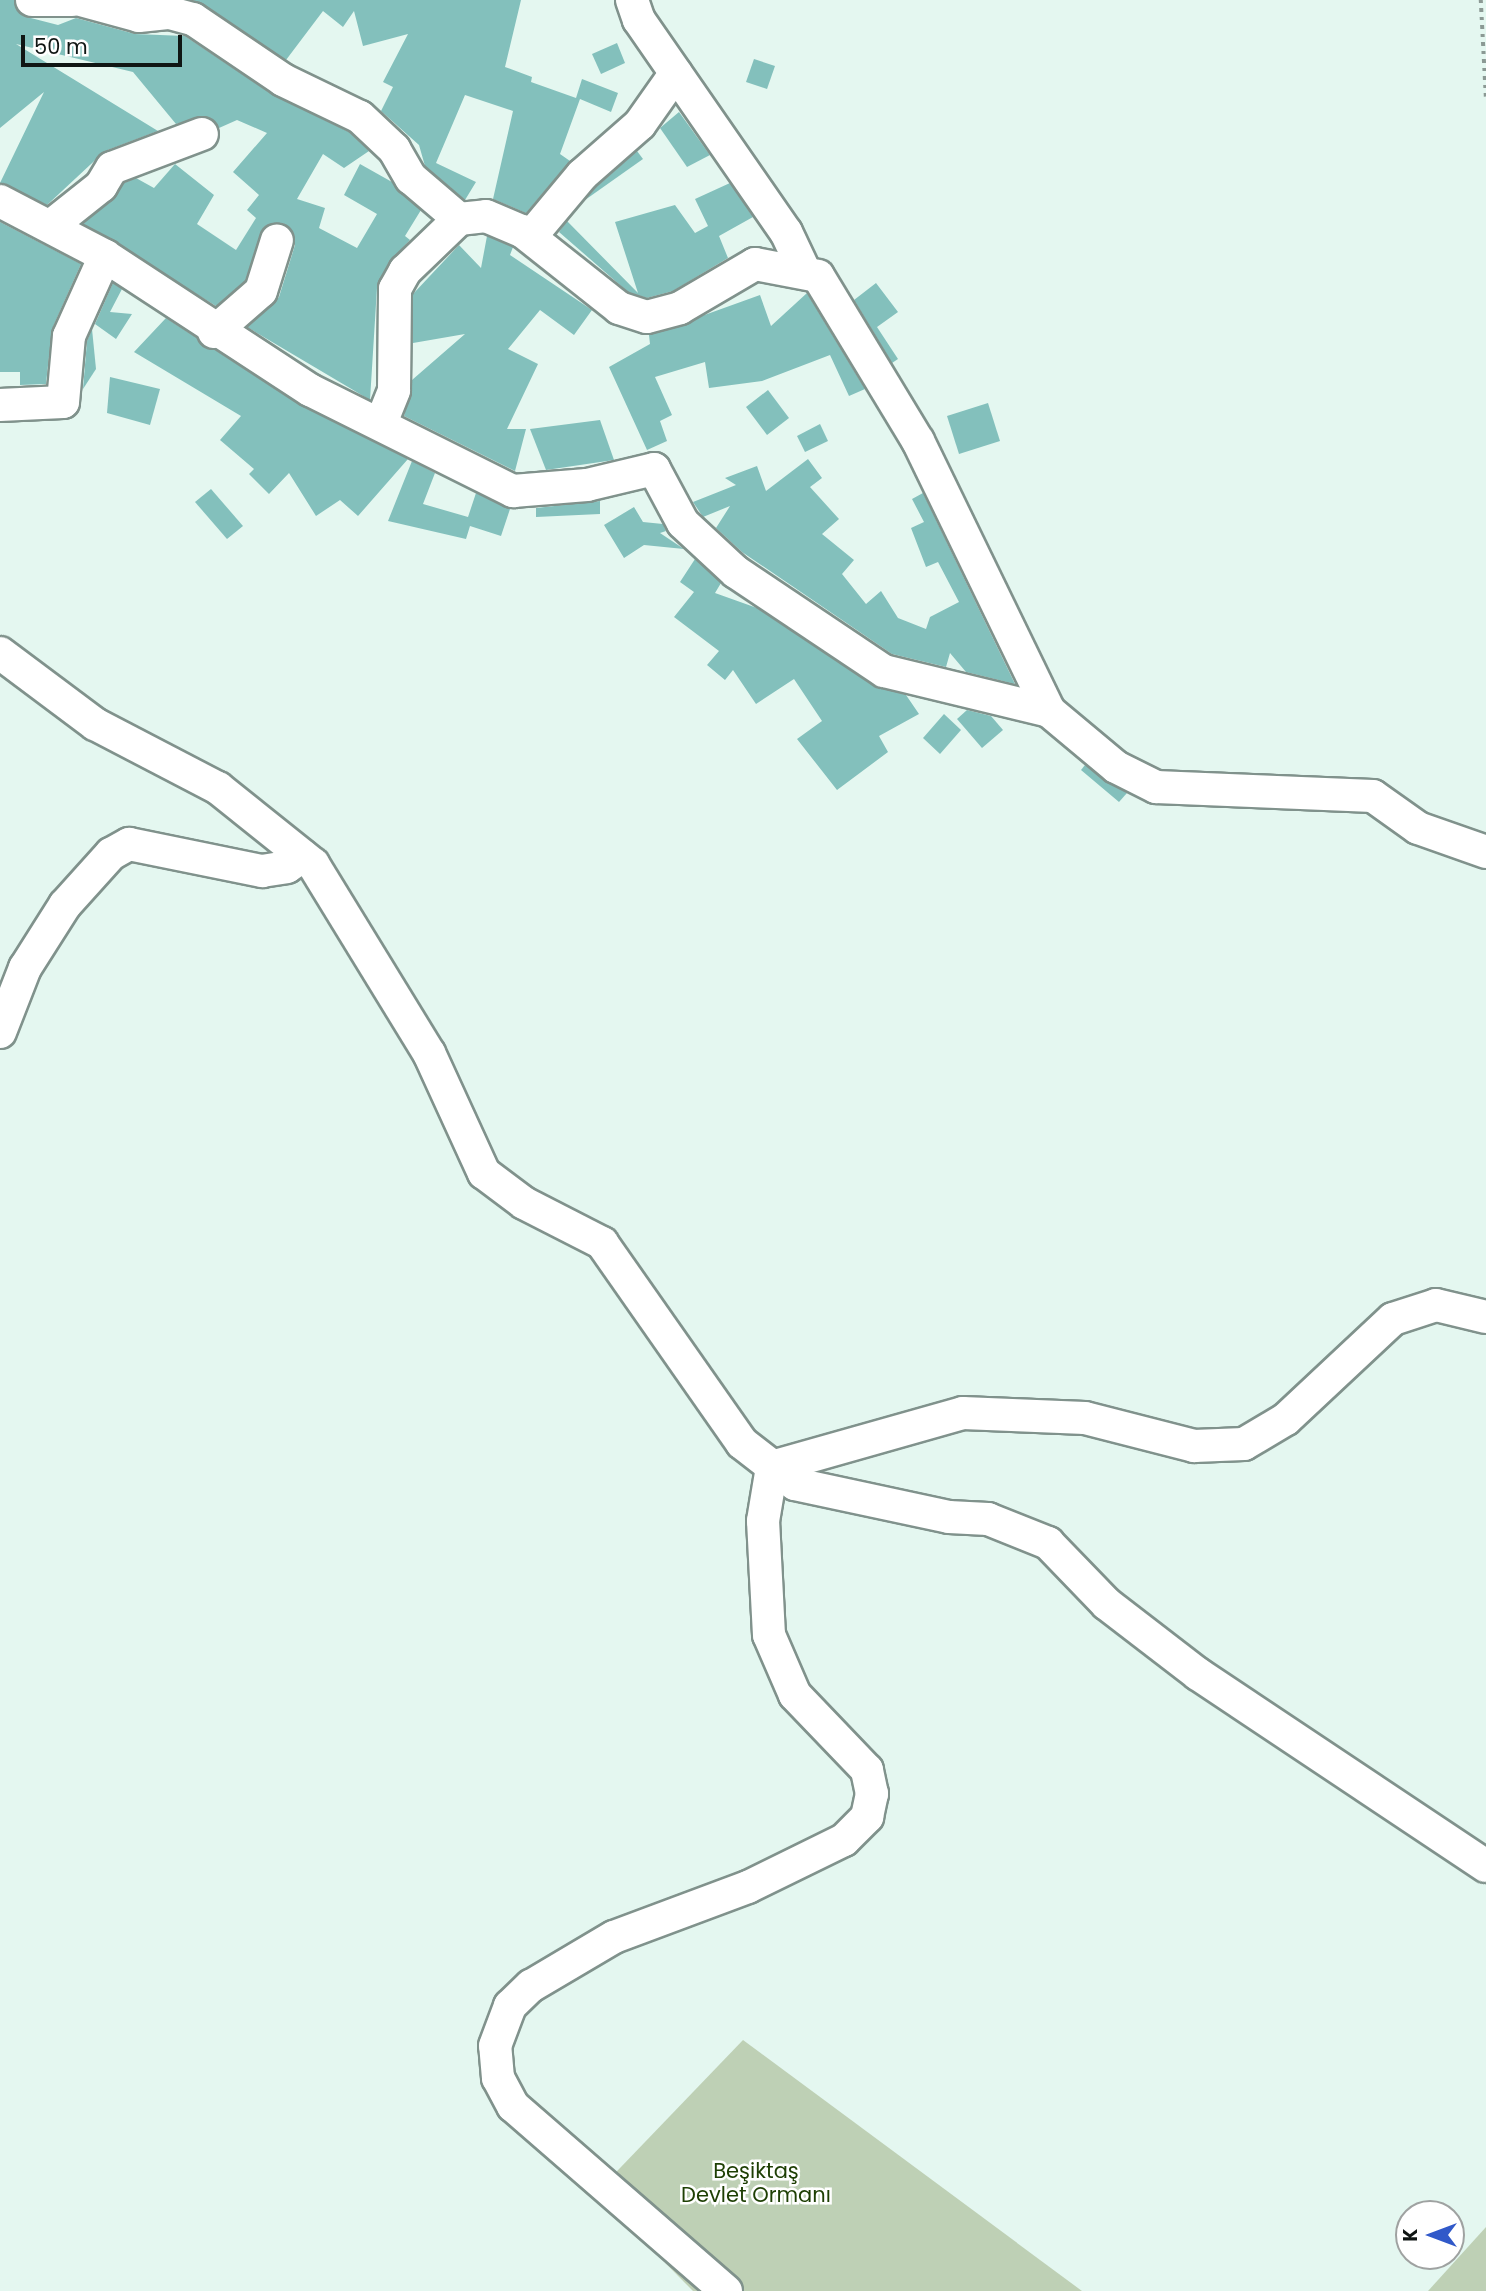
<!DOCTYPE html>
<html>
<head>
<meta charset="utf-8">
<style>
  body { margin:0 }
  #map { position:relative; width:1486px; height:2291px; overflow:hidden; background:#e4f7f0; font-family:Poppins,sans-serif }
  div>[style] { position:absolute }
  .green>* { inset:0; background:#bed0b5 }
  .building>* { inset:0; background:#83c0bc }
  .path>* { height:3.5px; margin-top:-1.75px; transform-origin:0; background:repeating-linear-gradient(90deg,#8b9994 0 3.5px,transparent 0 8.5px) }
  .roads { filter:drop-shadow(2px 0 #80928c) drop-shadow(-2px 0 #80928c) drop-shadow(0 2px #80928c) drop-shadow(0 -2px #80928c) }
  .minor>* { height:32px; margin:-16px; padding:0 16px; transform-origin:16px; border-radius:16px; background:#fff }
  span { translate:-50% -50%; white-space:nowrap; text-align:center; line-height:1.15; -webkit-text-stroke:5px #fff; paint-order:stroke }
  .park-label { font-size:21px; color:#1e3f04 }
  .north { position:absolute; left:1395px; top:2200px; width:70px; height:70px; box-sizing:border-box; background:#fff; border:2px solid #9fa2a1; border-radius:50%; rotate:270deg; font-size:19px; font-weight:700; line-height:28px; text-align:center; color:#101614 }
  .north::after { content:''; display:block; margin:auto; width:24px; height:32px; background:#3159c9; clip-path:polygon(50% 0,100% 100%,50% 72%,0 100%) }
  .scale { position:absolute; left:21px; top:35px; width:161px; height:32px; box-sizing:border-box; border:4px solid #101614; border-top:0; padding-left:9px; font-size:21px; line-height:24px; white-space:nowrap; color:#101614; -webkit-text-stroke:5px #fff; paint-order:stroke }
</style>
</head>
<body>
<div id="map">
  <div class="green">
    <i style="clip-path:polygon(743px 2040px,1082px 2291px,693px 2291px,596px 2193px)"></i>
    <i style="clip-path:polygon(1486px 2227px,1486px 2291px,1428px 2291px)"></i>
  </div>
  <div class="building">
    <i style="clip-path:polygon(0 0,14px 0,23px 16px,58px 25px,76px 18px,135px 34px,185px 36px,273px 95px,349px 132px,369px 151px,344px 168px,323px 154px,297px 199px,325px 208px,319px 228px,357px 248px,377px 214px,344px 195px,360px 164px,392px 182px,421px 210px,405px 236px,410px 240px,389px 262px,377px 288px,370px 400px,247px 327px,279px 297px,295px 245px,283px 223px,264px 227px,245px 281px,216px 306px,83px 224px,124px 183px,136px 178px,154px 188px,175px 164px,214px 195px,197px 224px,236px 250px,256px 218px,247px 210px,259px 195px,233px 172px,267px 133px,237px 120px,219px 128px,204px 116px,176px 124px,133px 72px,16px 44px,158px 131px,105px 151px,47px 205px,0 183px,44px 92px,0 128px)"></i>
    <i style="clip-path:polygon(193px 0,521px 0,505px 67px,532px 77px,531px 82px,576px 98px,582px 79px,618px 93px,611px 112px,580px 99px,560px 154px,570px 161px,526px 213px,493px 199px,513px 111px,465px 95px,436px 163px,476px 182px,465px 200px,425px 166px,419px 145px,381px 111px,393px 87px,383px 82px,408px 34px,363px 46px,354px 11px,343px 27px,323px 11px,286px 60px)"></i>
    <i style="clip-path:polygon(617px 43px,625px 63px,601px 74px,592px 54px)"></i>
    <i style="clip-path:polygon(754px 59px,775px 66px,767px 89px,746px 82px)"></i>
    <i style="clip-path:polygon(679px 112px,710px 155px,687px 167px,660px 128px)"></i>
    <i style="clip-path:polygon(637px 151px,643px 159px,585px 200px,595px 188px)"></i>
    <i style="clip-path:polygon(730px 183px,753px 217px,719px 236px,728px 258px,673px 291px,647px 298px,628px 292px,559px 232px,567px 221px,638px 293px,615px 222px,675px 205px,695px 233px,708px 226px,695px 199px)"></i>
    <i style="clip-path:polygon(0 222px,81px 264px,52px 329px,46px 384px,20px 385px,20px 372px,0 372px)"></i>
    <i style="clip-path:polygon(487px 236px,513px 247px,510px 255px,592px 310px,574px 335px,540px 310px,508px 349px,538px 364px,507px 429px,526px 429px,515px 471px,404px 416px,412px 380px,465px 334px,413px 343px,413px 294px,459px 245px,481px 268px)"></i>
    <i style="clip-path:polygon(113px 283px,122px 289px,110px 312px,132px 314px,116px 339px,95px 324px)"></i>
    <i style="clip-path:polygon(876px 283px,898px 312px,877px 327px,898px 359px,892px 363px,854px 300px)"></i>
    <i style="clip-path:polygon(807px 293px,865px 389px,849px 396px,830px 355px,762px 381px,709px 388px,705px 362px,655px 377px,672px 415px,660px 421px,667px 441px,647px 450px,609px 367px,650px 344px,649px 335px,760px 295px,771px 326px)"></i>
    <i style="clip-path:polygon(166px 318px,300px 405px,408px 459px,358px 516px,340px 500px,316px 516px,289px 473px,269px 494px,249px 474px,254px 469px,220px 440px,241px 416px,134px 352px)"></i>
    <i style="clip-path:polygon(92px 329px,96px 369px,83px 389px,87px 341px)"></i>
    <i style="clip-path:polygon(110px 377px,160px 389px,150px 425px,107px 413px)"></i>
    <i style="clip-path:polygon(768px 390px,789px 418px,767px 435px,746px 407px)"></i>
    <i style="clip-path:polygon(988px 403px,1000px 441px,959px 454px,947px 416px)"></i>
    <i style="clip-path:polygon(600px 420px,614px 460px,546px 470px,530px 429px)"></i>
    <i style="clip-path:polygon(820px 424px,828px 441px,805px 452px,797px 436px)"></i>
    <i style="clip-path:polygon(808px 459px,822px 478px,810px 487px,839px 519px,822px 534px,854px 560px,842px 574px,866px 604px,881px 591px,898px 618px,926px 629px,930px 617px,959px 602px,938px 562px,926px 567px,911px 528px,924px 522px,912px 499px,923px 493px,1015px 684px,966px 672px,950px 653px,946px 667px,892px 654px,742px 552px,716px 528px,730px 506px,703px 517px,693px 502px,736px 485px,725px 478px,757px 466px,766px 491px)"></i>
    <i style="clip-path:polygon(412px 461px,435px 473px,423px 504px,468px 517px,476px 493px,510px 509px,501px 536px,470px 526px,466px 539px,388px 521px)"></i>
    <i style="clip-path:polygon(211px 489px,243px 526px,227px 539px,195px 502px)"></i>
    <i style="clip-path:polygon(600px 501px,600px 514px,536px 517px,536px 508px)"></i>
    <i style="clip-path:polygon(634px 507px,643px 522px,663px 524px,666px 531px,660px 533px,684px 549px,644px 545px,624px 558px,604px 525px)"></i>
    <i style="clip-path:polygon(695px 559px,721px 583px,715px 593px,757px 608px,874px 686px,906px 695px,919px 714px,879px 736px,888px 752px,837px 790px,797px 739px,822px 721px,794px 679px,756px 704px,733px 670px,725px 680px,707px 665px,719px 651px,674px 617px,694px 592px,680px 582px)"></i>
    <i style="clip-path:polygon(967px 710px,991px 716px,1003px 730px,982px 748px,957px 719px)"></i>
    <i style="clip-path:polygon(944px 714px,961px 730px,940px 754px,923px 738px)"></i>
    <i style="clip-path:polygon(1085px 765px,1127px 793px,1119px 802px,1081px 770px)"></i>
  </div>
  <div class="path">
    <i style="left:1481px;top:0;width:97px;rotate:87deg"></i>
  </div>
  <div class="roads">
    <div class="minor">
      <i style="left:32px;top:0;width:40px"></i>
      <i style="left:81px;top:0;width:60px;rotate:15.4deg"></i>
      <i style="left:139px;top:16px;width:31px;rotate:-6deg"></i>
      <i style="left:170px;top:13px;width:24px;rotate:15deg"></i>
      <i style="left:193px;top:19px;width:109px;rotate:34.1deg"></i>
      <i style="left:283px;top:80px;width:85px;rotate:25.7deg"></i>
      <i style="left:360px;top:117px;width:47px;rotate:43.3deg"></i>
      <i style="left:394px;top:149px;width:34px;rotate:60deg"></i>
      <i style="left:411px;top:178px;width:63px;rotate:40.5deg"></i>
      <i style="left:459px;top:219px;width:27px;rotate:-6deg"></i>
      <i style="left:486px;top:216px;width:39px;rotate:23deg"></i>
      <i style="left:522px;top:231px;width:124px;rotate:38.4deg"></i>
      <i style="left:619px;top:308px;width:29px;rotate:18deg"></i>
      <i style="left:647px;top:317px;width:34px;rotate:-15deg"></i>
      <i style="left:680px;top:308px;width:87px;rotate:-30.4deg"></i>
      <i style="left:755px;top:264px;width:64px;rotate:10.8deg"></i>
      <i style="left:818px;top:276px;width:193px;rotate:58.8deg"></i>
      <i style="left:918px;top:441px;width:300px;rotate:64.1deg"></i>
      <i style="left:632px;top:0;width:21px;rotate:71deg"></i>
      <i style="left:639px;top:20px;width:258px;rotate:55.3deg"></i>
      <i style="left:786px;top:232px;width:42px;rotate:64.7deg"></i>
      <i style="left:0;top:201px;width:119px;rotate:27.6deg"></i>
      <i style="left:105px;top:256px;width:245px;rotate:33.2deg"></i>
      <i style="left:310px;top:390px;width:227px;rotate:26.5deg"></i>
      <i style="left:513px;top:491px;width:74px;rotate:-4.6deg"></i>
      <i style="left:587px;top:485px;width:69px;rotate:-13.4deg"></i>
      <i style="left:654px;top:469px;width:61px;rotate:61.8deg"></i>
      <i style="left:683px;top:523px;width:72px;rotate:42.8deg"></i>
      <i style="left:736px;top:572px;width:178px;rotate:33.8deg"></i>
      <i style="left:884px;top:671px;width:170px;rotate:13.6deg"></i>
      <i style="left:1049px;top:711px;width:87px;rotate:39.9deg"></i>
      <i style="left:1116px;top:767px;width:45px;rotate:26.6deg"></i>
      <i style="left:1156px;top:787px;width:217px;rotate:2.4deg"></i>
      <i style="left:1373px;top:796px;width:55px;rotate:35.4deg"></i>
      <i style="left:1418px;top:828px;width:72px;rotate:19.4deg"></i>
      <i style="left:52px;top:225px;width:63px;rotate:-38.5deg"></i>
      <i style="left:101px;top:186px;width:21px;rotate:-59deg"></i>
      <i style="left:112px;top:168px;width:96px;rotate:-20.7deg"></i>
      <i style="left:531px;top:236px;width:80px;rotate:-50.1deg"></i>
      <i style="left:582px;top:175px;width:77px;rotate:-41.3deg"></i>
      <i style="left:640px;top:124px;width:62px;rotate:-54.8deg"></i>
      <i style="left:214px;top:332px;width:62px;rotate:-41.1deg"></i>
      <i style="left:261px;top:291px;width:53px;rotate:-72.6deg"></i>
      <i style="left:0;top:405px;width:63px;rotate:-2.7deg"></i>
      <i style="left:63px;top:402px;width:66px;rotate:-84.8deg"></i>
      <i style="left:69px;top:336px;width:88px;rotate:-65.8deg"></i>
      <i style="left:381px;top:423px;width:35px;rotate:-68deg"></i>
      <i style="left:394px;top:390px;width:101px;rotate:-89.4deg"></i>
      <i style="left:395px;top:289px;width:21px;rotate:-61deg"></i>
      <i style="left:405px;top:271px;width:75px;rotate:-43.9deg"></i>
      <i style="left:0;top:653px;width:119px;rotate:36.8deg"></i>
      <i style="left:95px;top:724px;width:139px;rotate:27.5deg"></i>
      <i style="left:218px;top:788px;width:122px;rotate:38.7deg"></i>
      <i style="left:313px;top:864px;width:222px;rotate:58.5deg"></i>
      <i style="left:429px;top:1053px;width:132px;rotate:65.4deg"></i>
      <i style="left:484px;top:1173px;width:50px;rotate:36.9deg"></i>
      <i style="left:524px;top:1203px;width:88px;rotate:27.1deg"></i>
      <i style="left:602px;top:1243px;width:244px;rotate:55deg"></i>
      <i style="left:742px;top:1443px;width:67px;rotate:37.7deg"></i>
      <i style="left:795px;top:1484px;width:157px;rotate:12.1deg"></i>
      <i style="left:949px;top:1517px;width:39px;rotate:3deg"></i>
      <i style="left:988px;top:1519px;width:65px;rotate:21.8deg"></i>
      <i style="left:1048px;top:1543px;width:85px;rotate:46deg"></i>
      <i style="left:1107px;top:1604px;width:115px;rotate:37.6deg"></i>
      <i style="left:1198px;top:1674px;width:346px;rotate:33.7deg"></i>
      <i style="left:0;top:1032px;width:69px;rotate:-68.7deg"></i>
      <i style="left:25px;top:968px;width:75px;rotate:-57.6deg"></i>
      <i style="left:65px;top:905px;width:69px;rotate:-48deg"></i>
      <i style="left:111px;top:854px;width:21px;rotate:-29deg"></i>
      <i style="left:129px;top:844px;width:136px;rotate:11.5deg"></i>
      <i style="left:262px;top:871px;width:25px;rotate:-9deg"></i>
      <i style="left:287px;top:867px;width:19px;rotate:-35deg"></i>
      <i style="left:726px;top:2291px;width:282px;rotate:-139deg"></i>
      <i style="left:513px;top:2106px;width:32px;rotate:-118deg"></i>
      <i style="left:498px;top:2078px;width:32px;rotate:-95deg"></i>
      <i style="left:495px;top:2046px;width:43px;rotate:-69.4deg"></i>
      <i style="left:510px;top:2006px;width:29px;rotate:-44deg"></i>
      <i style="left:531px;top:1986px;width:96px;rotate:-30.6deg"></i>
      <i style="left:614px;top:1937px;width:143px;rotate:-20.5deg"></i>
      <i style="left:748px;top:1887px;width:107px;rotate:-26.1deg"></i>
      <i style="left:844px;top:1840px;width:33px;rotate:-45deg"></i>
      <i style="left:867px;top:1817px;width:24px;rotate:-78deg"></i>
      <i style="left:872px;top:1794px;width:25px;rotate:-102deg"></i>
      <i style="left:867px;top:1770px;width:104px;rotate:-133.8deg"></i>
      <i style="left:795px;top:1695px;width:65px;rotate:-113.4deg"></i>
      <i style="left:769px;top:1635px;width:114px;rotate:-93deg"></i>
      <i style="left:763px;top:1521px;width:55px;rotate:-80.5deg"></i>
      <i style="left:772px;top:1467px;width:198px;rotate:-15.8deg"></i>
      <i style="left:963px;top:1413px;width:122px;rotate:2.3deg"></i>
      <i style="left:1085px;top:1418px;width:113px;rotate:14.4deg"></i>
      <i style="left:1194px;top:1446px;width:50px;rotate:-2.3deg"></i>
      <i style="left:1244px;top:1444px;width:49px;rotate:-30.8deg"></i>
      <i style="left:1286px;top:1419px;width:146px;rotate:-43.1deg"></i>
      <i style="left:1393px;top:1319px;width:45px;rotate:-18deg"></i>
      <i style="left:1436px;top:1305px;width:51px;rotate:13.5deg"></i>
    </div>
  </div>
  <div class="park-label">
    <span style="left:756px;top:2183px">Beşiktaş<br>Devlet Ormanı</span>
  </div>
  <div class="north">K</div>
  <div class="scale">50 m</div>
</div>
</body>
</html>
